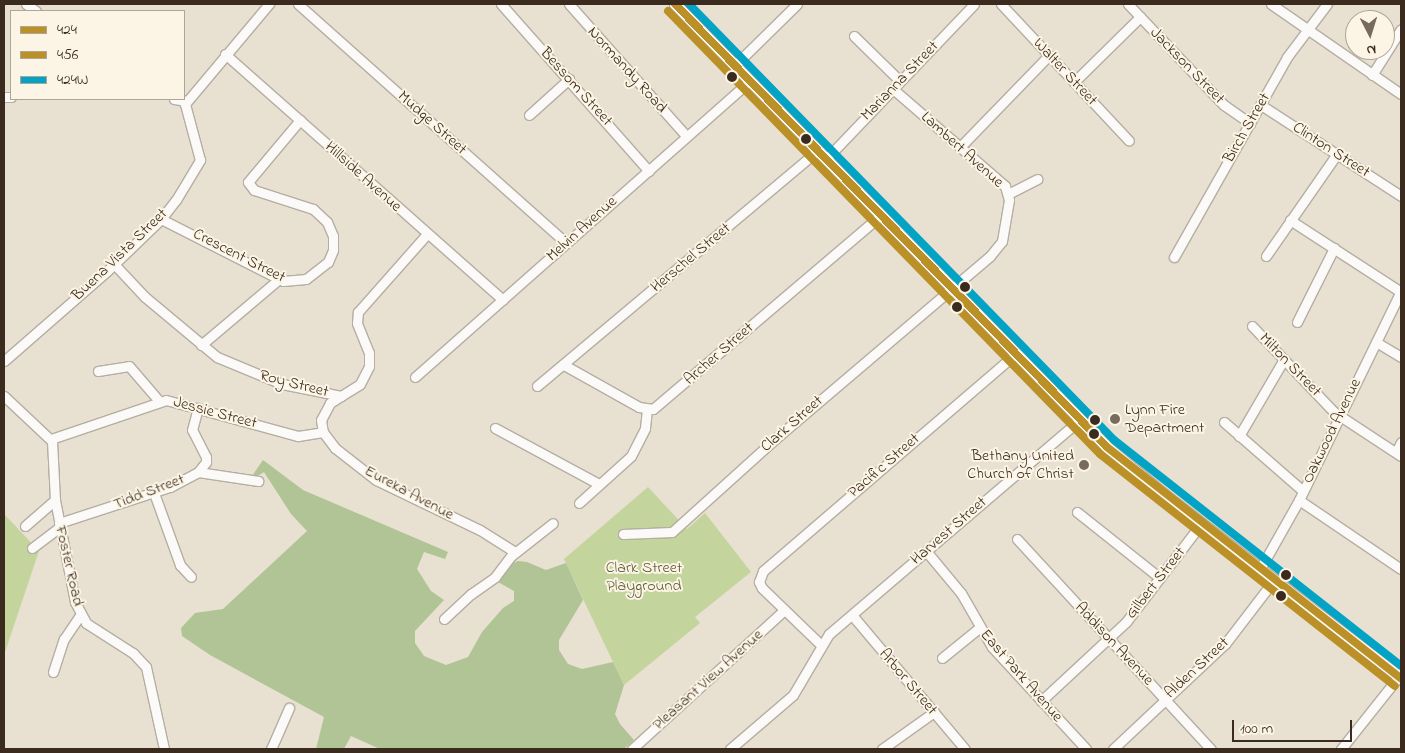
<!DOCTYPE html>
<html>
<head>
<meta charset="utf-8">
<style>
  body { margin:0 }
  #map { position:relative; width:1405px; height:753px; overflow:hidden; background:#e8e0d0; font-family:"Indie Flower",sans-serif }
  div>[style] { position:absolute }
  .green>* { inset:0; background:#c3d49d }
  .forest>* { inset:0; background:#b0c496 }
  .roads { filter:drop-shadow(1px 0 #b4aea3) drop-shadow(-1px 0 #b4aea3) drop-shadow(0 1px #b4aea3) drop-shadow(0 -1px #b4aea3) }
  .minor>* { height:9px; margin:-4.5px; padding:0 4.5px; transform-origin:4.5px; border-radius:4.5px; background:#fcfaf8 }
  .major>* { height:11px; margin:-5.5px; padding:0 5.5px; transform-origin:5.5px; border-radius:5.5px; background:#fcfaf8 }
  .bus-1>* { height:8px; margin:-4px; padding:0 4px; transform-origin:4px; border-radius:4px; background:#ba9027 }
  .bus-2>* { height:8px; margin:-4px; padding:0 4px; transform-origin:4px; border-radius:4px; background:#ba9027 }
  .bus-3>* { height:8px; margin:-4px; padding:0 4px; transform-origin:4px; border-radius:4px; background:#03a3c5 }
  .dots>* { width:14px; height:14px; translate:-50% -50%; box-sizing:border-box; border:2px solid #fcf5e5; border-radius:50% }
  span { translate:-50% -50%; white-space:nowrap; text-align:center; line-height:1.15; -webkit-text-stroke:4px #fcf5e5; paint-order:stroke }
  .street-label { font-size:16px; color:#3b2a1e }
  .poi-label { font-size:16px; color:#3b2a1e }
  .left { translate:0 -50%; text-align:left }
  .right { translate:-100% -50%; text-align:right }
  .park-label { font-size:16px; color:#5a5a38 }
  .frame { position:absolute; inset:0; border:5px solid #3b2a1e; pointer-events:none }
  .legend { position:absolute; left:10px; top:10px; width:175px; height:90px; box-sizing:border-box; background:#fcf5e5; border:1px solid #afa495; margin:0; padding:6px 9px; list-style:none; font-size:15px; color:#3b2a1e }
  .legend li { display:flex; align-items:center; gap:10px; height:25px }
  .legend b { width:25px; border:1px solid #afa495 }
  .north { position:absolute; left:1345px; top:10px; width:50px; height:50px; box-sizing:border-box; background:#fcf5e5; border:1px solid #afa495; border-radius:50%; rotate:175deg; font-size:14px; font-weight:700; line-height:20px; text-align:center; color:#3b2a1e }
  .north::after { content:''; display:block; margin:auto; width:18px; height:22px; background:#786a5c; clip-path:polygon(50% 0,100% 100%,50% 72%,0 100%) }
  .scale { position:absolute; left:1232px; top:720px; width:120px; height:22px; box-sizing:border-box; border:2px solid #3b2a1e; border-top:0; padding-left:6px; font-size:15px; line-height:18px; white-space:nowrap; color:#3b2a1e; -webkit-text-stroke:4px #fcf5e5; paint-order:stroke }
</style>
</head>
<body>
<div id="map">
  <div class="green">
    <i style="clip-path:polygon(648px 487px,687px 529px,705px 513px,751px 572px,695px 617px,700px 623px,624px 685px,564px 559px)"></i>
    <i style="clip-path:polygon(4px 514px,39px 551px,4px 655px)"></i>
  </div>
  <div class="forest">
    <i style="clip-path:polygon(263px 460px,303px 490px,448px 552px,445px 559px,424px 552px,417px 569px,431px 591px,444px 600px,415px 631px,415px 643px,424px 656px,446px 665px,468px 657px,482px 632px,503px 608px,514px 601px,514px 591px,498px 582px,510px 564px,518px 561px,527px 562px,546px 570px,566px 563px,583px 600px,559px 640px,559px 650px,568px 664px,582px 669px,613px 662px,624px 685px,615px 714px,620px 724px,634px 740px,624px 749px,380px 749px,351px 736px,344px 749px,316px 749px,324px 717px,210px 655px,182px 636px,181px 628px,195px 613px,223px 609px,307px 531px,291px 514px,264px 472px,256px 477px,252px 476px)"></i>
  </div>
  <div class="roads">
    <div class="minor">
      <i style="left:26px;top:4px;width:12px;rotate:35deg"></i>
      <i style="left:298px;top:4px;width:359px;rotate:41.7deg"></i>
      <i style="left:501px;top:4px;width:223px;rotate:48.5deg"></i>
      <i style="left:569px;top:4px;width:176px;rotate:48.4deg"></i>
      <i style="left:1001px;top:4px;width:187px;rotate:46.9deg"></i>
      <i style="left:1128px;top:4px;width:139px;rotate:46.5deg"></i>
      <i style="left:1224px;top:105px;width:32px;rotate:35deg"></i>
      <i style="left:1271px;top:4px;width:158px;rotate:34.7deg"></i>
      <i style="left:854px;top:36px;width:64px;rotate:44.4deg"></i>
      <i style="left:225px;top:54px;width:371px;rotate:41.5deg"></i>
      <i style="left:735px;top:65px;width:87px;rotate:-44.5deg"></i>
      <i style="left:1372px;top:75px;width:54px;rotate:-57.8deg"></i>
      <i style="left:1074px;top:82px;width:93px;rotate:-44.6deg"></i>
      <i style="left:4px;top:97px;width:7px"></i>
      <i style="left:174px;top:99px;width:13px;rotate:9deg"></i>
      <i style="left:1261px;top:105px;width:167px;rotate:33deg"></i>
      <i style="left:529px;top:115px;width:54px;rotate:-42deg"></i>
      <i style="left:960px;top:147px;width:128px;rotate:-45.9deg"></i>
      <i style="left:826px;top:159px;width:214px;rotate:-46.3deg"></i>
      <i style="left:1008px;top:194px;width:33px;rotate:-27deg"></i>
      <i style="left:161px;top:219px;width:137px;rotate:26.9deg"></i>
      <i style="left:283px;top:281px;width:23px;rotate:-5deg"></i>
      <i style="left:306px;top:279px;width:28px;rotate:-38deg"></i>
      <i style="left:328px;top:262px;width:13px;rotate:-67deg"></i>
      <i style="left:333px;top:250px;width:14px;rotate:-90deg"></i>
      <i style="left:333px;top:236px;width:15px;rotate:-113deg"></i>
      <i style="left:327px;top:222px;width:19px;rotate:-137deg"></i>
      <i style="left:313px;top:209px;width:62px;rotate:-162.1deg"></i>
      <i style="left:254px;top:190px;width:10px;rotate:-127deg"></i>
      <i style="left:248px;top:182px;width:81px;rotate:-50deg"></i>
      <i style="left:1290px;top:220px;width:132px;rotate:33deg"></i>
      <i style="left:1266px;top:256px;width:124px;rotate:-55.2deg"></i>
      <i style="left:1174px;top:257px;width:230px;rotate:-60.5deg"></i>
      <i style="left:1287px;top:57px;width:66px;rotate:-53deg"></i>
      <i style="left:114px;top:264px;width:45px;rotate:46.8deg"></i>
      <i style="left:145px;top:297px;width:94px;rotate:39.8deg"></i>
      <i style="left:217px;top:357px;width:70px;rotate:22.6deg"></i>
      <i style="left:282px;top:384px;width:60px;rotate:11.5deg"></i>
      <i style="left:341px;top:396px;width:22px;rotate:-32deg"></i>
      <i style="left:360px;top:384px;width:20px;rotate:-63deg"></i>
      <i style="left:369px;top:366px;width:13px;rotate:-90deg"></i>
      <i style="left:369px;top:353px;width:32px;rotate:-112deg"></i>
      <i style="left:357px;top:323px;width:11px;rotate:-85deg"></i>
      <i style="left:358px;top:312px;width:104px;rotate:-48.5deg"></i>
      <i style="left:1297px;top:322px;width:83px;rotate:-63.4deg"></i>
      <i style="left:1252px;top:326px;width:119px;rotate:46.4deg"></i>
      <i style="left:1334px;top:412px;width:80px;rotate:33.3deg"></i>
      <i style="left:1376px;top:342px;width:29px;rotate:31deg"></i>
      <i style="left:201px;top:345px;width:102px;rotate:-40.2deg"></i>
      <i style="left:4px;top:361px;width:137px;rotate:-41.1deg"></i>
      <i style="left:107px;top:271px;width:75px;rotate:-43.9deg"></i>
      <i style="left:161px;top:219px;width:24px;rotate:-52deg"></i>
      <i style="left:176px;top:200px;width:47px;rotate:-59deg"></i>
      <i style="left:200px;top:160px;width:58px;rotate:-105deg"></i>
      <i style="left:185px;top:104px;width:131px;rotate:-50deg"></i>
      <i style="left:564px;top:365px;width:86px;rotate:29.2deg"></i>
      <i style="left:639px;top:407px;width:14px;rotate:8deg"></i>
      <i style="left:653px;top:409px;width:299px;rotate:-40.4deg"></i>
      <i style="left:98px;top:371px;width:31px;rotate:-9deg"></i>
      <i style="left:129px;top:366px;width:46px;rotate:49.4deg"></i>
      <i style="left:415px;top:377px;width:447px;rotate:-41.5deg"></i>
      <i style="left:537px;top:386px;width:367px;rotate:-40deg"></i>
      <i style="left:4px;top:396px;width:66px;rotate:43.2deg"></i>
      <i style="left:52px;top:441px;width:59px;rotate:87.1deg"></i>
      <i style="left:55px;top:500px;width:104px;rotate:78.9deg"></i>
      <i style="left:75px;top:602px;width:24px;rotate:62deg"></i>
      <i style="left:86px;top:623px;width:56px;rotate:32.6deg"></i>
      <i style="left:133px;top:653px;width:19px;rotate:47deg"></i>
      <i style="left:146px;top:667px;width:84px;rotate:77.6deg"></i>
      <i style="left:341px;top:396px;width:13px;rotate:148deg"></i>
      <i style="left:330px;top:403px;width:19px;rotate:118deg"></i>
      <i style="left:321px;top:420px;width:12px;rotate:81deg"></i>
      <i style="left:323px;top:432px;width:20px;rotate:53deg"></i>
      <i style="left:335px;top:448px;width:52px;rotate:38deg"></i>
      <i style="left:376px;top:480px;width:115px;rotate:25.7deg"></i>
      <i style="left:480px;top:530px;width:41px;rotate:32.2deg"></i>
      <i style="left:1224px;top:422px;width:105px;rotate:41.1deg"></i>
      <i style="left:495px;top:428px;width:118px;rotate:28.3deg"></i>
      <i style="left:1239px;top:436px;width:89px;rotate:-59.7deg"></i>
      <i style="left:51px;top:439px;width:121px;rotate:-18.7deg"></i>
      <i style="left:166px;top:400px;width:137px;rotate:15.3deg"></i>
      <i style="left:298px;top:436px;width:25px;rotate:-9deg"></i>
      <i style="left:1396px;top:452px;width:11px;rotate:-63deg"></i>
      <i style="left:198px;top:472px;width:61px;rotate:8.5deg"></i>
      <i style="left:154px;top:493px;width:77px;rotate:70.1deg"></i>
      <i style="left:180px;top:565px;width:16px;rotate:47deg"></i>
      <i style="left:1299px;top:500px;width:123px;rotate:34.1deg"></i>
      <i style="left:579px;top:503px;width:70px;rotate:-42.1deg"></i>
      <i style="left:631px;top:456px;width:31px;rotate:-63deg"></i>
      <i style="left:645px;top:428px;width:19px;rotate:-84deg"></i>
      <i style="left:1077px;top:512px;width:106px;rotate:38.5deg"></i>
      <i style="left:59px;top:523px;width:117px;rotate:-18deg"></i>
      <i style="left:170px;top:487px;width:32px;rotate:-28deg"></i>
      <i style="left:198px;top:472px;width:13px;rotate:-51deg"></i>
      <i style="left:206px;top:462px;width:5px;rotate:-90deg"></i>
      <i style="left:206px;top:457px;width:30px;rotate:-117deg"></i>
      <i style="left:192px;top:430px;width:23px;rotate:-75deg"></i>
      <i style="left:25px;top:526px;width:40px;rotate:-41deg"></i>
      <i style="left:623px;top:534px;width:49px;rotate:-2.3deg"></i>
      <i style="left:672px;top:532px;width:139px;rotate:-42.1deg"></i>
      <i style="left:775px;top:439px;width:282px;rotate:-40.4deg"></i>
      <i style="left:990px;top:256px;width:19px;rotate:-51deg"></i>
      <i style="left:1002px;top:241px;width:42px;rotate:-80.3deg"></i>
      <i style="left:1009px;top:200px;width:15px;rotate:-106deg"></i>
      <i style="left:1005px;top:186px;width:148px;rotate:-139.1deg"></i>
      <i style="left:1017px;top:539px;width:286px;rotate:47.3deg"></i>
      <i style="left:32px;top:548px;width:35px;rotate:-37deg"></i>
      <i style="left:926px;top:551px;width:55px;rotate:50.2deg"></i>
      <i style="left:961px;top:593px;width:62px;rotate:60.1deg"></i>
      <i style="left:992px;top:647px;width:139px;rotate:47.3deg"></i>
      <i style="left:1260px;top:569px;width:79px;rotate:-60.5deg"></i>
      <i style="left:1299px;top:500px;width:233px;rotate:-64deg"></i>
      <i style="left:852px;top:615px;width:175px;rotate:49.9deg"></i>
      <i style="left:444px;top:619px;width:37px;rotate:-43deg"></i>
      <i style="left:471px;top:594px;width:29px;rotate:-35deg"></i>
      <i style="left:495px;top:577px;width:26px;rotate:-53deg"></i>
      <i style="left:511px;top:556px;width:53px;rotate:-38.2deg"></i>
      <i style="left:821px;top:645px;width:82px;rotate:-136deg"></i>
      <i style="left:762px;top:588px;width:7px;rotate:-117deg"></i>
      <i style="left:759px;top:582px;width:12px;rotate:-70deg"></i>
      <i style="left:763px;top:571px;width:333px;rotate:-40.7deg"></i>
      <i style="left:942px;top:658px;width:48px;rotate:-39deg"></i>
      <i style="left:53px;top:672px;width:35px;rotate:-72deg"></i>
      <i style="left:64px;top:639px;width:29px;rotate:-56deg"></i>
      <i style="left:1041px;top:701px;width:116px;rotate:-42.9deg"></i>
      <i style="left:1126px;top:622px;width:123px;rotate:-52.6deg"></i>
      <i style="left:271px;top:749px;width:45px;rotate:-66.3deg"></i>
      <i style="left:632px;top:749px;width:206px;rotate:-42.4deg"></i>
      <i style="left:730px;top:749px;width:83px;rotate:-40.6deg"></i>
      <i style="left:793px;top:695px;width:71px;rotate:-59.5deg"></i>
      <i style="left:829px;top:634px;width:330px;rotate:-40.5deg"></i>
      <i style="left:882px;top:749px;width:64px;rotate:-35.4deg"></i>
      <i style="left:1113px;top:749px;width:154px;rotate:-43.2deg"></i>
      <i style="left:1225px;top:644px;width:81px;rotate:-52.6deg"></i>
      <i style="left:1341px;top:749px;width:93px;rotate:-51.5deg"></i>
    </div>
    <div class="major">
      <i style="left:675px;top:4px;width:619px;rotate:45.72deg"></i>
      <i style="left:1107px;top:447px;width:73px;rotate:40deg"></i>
      <i style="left:1163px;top:494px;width:301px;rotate:37.7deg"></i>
    </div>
  </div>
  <div class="bus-1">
    <i style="left:675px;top:4px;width:619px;rotate:45.72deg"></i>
    <i style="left:1107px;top:447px;width:374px;rotate:38.2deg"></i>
  </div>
  <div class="bus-2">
    <i style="left:668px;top:11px;width:619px;rotate:45.72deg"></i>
    <i style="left:1100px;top:454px;width:375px;rotate:38.2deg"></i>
  </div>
  <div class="bus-3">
    <i style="left:689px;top:4px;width:609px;rotate:45.73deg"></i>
    <i style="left:1114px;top:440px;width:365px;rotate:38.2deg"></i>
  </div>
  <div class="dots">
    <i style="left:732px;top:77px;background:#3b2a1e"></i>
    <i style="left:806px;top:139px;background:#3b2a1e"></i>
    <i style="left:965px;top:287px;background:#3b2a1e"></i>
    <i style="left:957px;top:307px;background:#3b2a1e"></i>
    <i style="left:1115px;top:419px;background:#786a5c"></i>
    <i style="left:1095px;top:420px;background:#3b2a1e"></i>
    <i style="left:1094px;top:434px;background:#3b2a1e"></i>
    <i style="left:1084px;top:465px;background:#786a5c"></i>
    <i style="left:1286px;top:575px;background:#3b2a1e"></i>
    <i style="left:1281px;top:596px;background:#3b2a1e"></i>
  </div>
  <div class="street-label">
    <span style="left:1187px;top:66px;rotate:46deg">Jackson Street</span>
    <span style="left:627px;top:70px;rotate:48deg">Normandy Road</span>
    <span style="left:1065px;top:72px;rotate:47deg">Walter Street</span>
    <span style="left:900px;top:81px;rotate:-46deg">Marianna Street</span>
    <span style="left:576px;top:87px;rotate:48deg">Bessom Street</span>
    <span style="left:432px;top:123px;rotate:42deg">Mudge Street</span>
    <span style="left:1247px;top:128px;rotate:-60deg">Birch Street</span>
    <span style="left:962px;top:150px;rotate:42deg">Lambert Avenue</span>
    <span style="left:1331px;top:150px;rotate:33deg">Clinton Street</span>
    <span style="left:363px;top:177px;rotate:42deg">Hillside Avenue</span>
    <span style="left:582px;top:229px;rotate:-42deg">Melvin Avenue</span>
    <span style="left:120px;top:255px;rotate:-44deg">Buena Vista Street</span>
    <span style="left:239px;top:256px;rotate:27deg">Crescent Street</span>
    <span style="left:691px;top:258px;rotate:-40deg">Herschel Street</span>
    <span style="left:719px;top:354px;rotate:-41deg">Archer Street</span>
    <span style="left:1290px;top:365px;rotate:46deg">Milton Street</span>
    <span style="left:294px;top:384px;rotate:14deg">Roy Street</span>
    <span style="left:215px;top:413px;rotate:15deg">Jessie Street</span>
    <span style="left:792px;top:424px;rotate:-41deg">Clark Street</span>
    <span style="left:1332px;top:431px;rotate:-64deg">Oakwood Avenue</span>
    <span style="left:884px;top:466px;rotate:-41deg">Pacific Street</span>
    <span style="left:149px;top:492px;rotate:-21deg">Tidd Street</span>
    <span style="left:409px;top:493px;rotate:28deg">Eureka Avenue</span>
    <span style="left:949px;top:531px;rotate:-41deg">Harvest Street</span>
    <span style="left:69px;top:566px;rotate:77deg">Foster Road</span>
    <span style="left:1156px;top:583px;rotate:-52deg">Gilbert Street</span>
    <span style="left:1114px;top:644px;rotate:47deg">Addison Avenue</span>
    <span style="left:1197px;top:668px;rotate:-43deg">Alden Street</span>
    <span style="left:1021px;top:676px;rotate:49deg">East Park Avenue</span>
    <span style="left:708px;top:680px;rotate:-42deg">Pleasant View Avenue</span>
    <span style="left:908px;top:682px;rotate:50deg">Arbor Street</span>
  </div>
  <div class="poi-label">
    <span class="left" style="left:1125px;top:419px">Lynn Fire<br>Department</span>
    <span class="right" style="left:1074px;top:465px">Bethany United<br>Church of Christ</span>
  </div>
  <div class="park-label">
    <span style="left:644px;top:577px">Clark Street<br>Playground</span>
  </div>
  <div class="frame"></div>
  <ul class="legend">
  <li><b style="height:6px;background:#ba9027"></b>424</li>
  <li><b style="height:6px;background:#ba9027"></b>456</li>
  <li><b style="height:6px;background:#03a3c5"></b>424W</li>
  </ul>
  <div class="north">N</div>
  <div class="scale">100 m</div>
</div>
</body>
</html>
